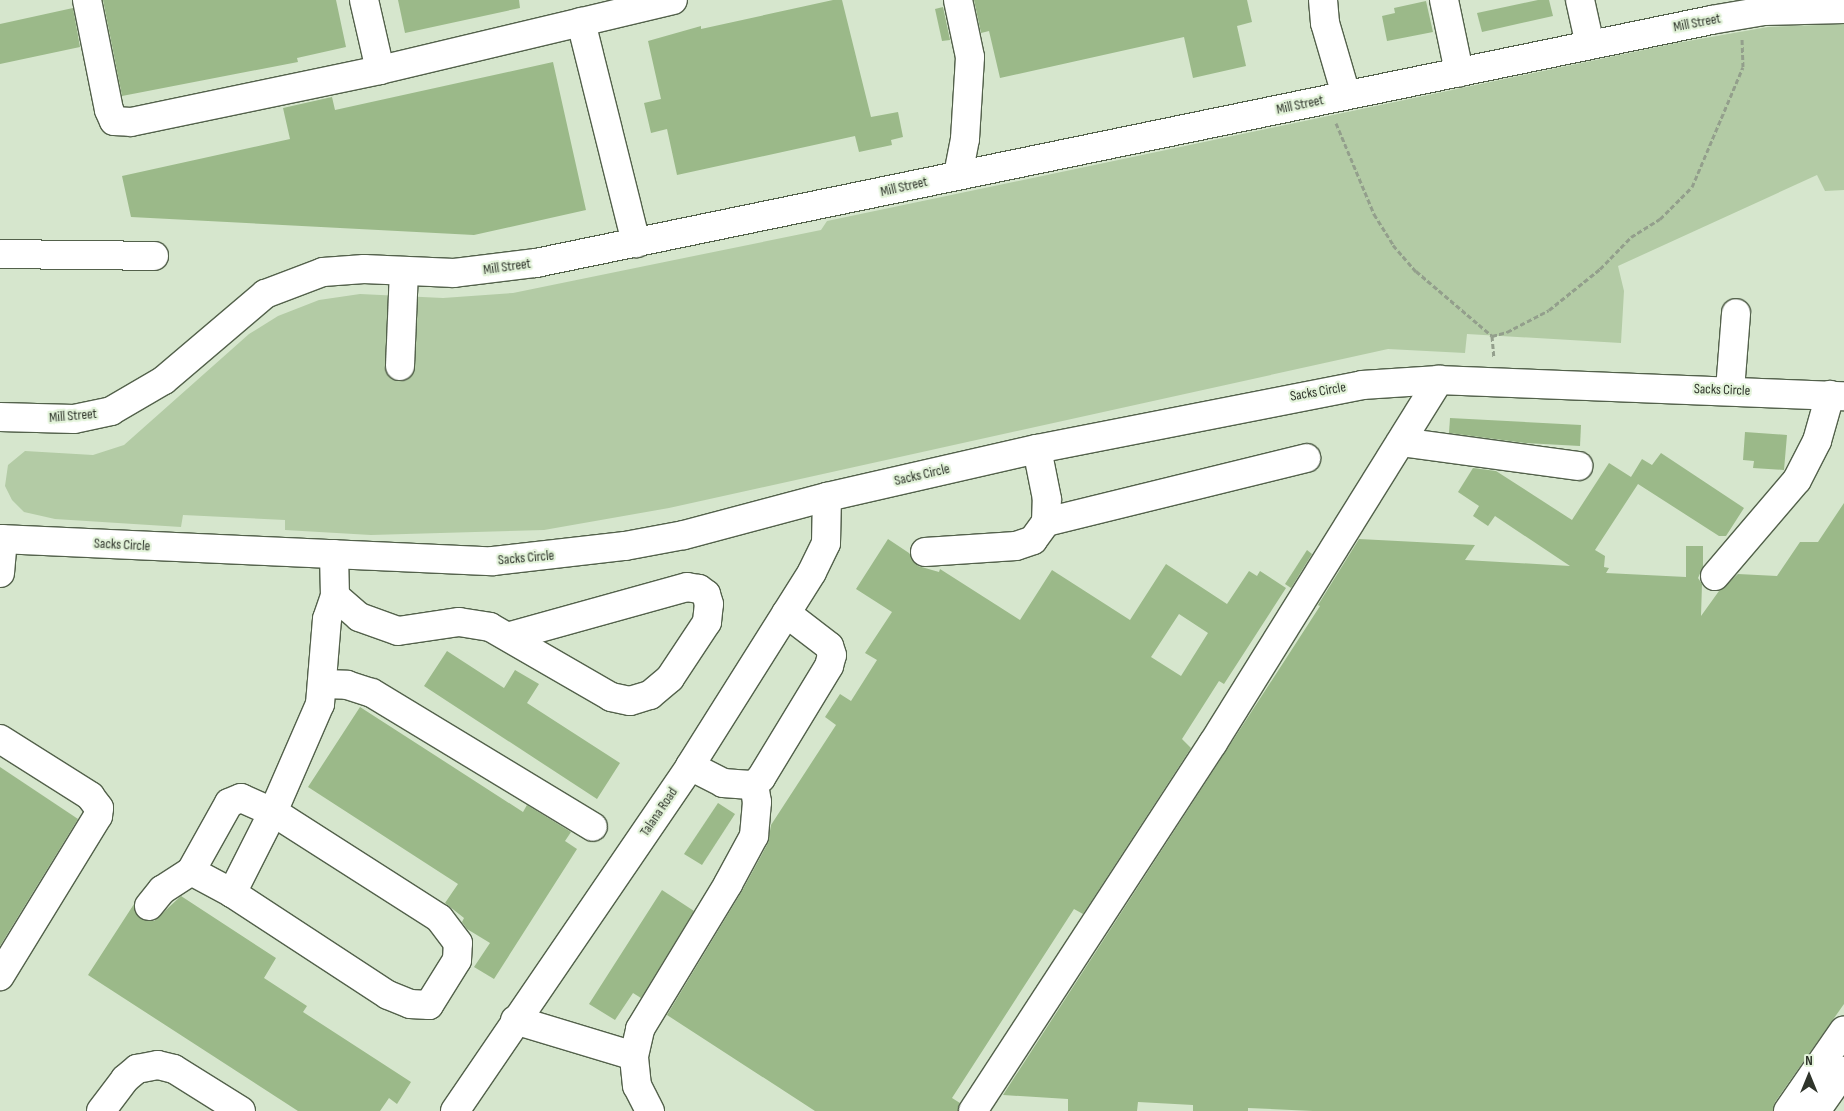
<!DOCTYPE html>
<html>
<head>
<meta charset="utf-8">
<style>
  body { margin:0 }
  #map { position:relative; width:1844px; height:1111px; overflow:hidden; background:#d6e6cd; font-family:"Sofia Sans Condensed",sans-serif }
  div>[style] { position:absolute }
  .green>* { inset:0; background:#b3cba5 }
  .building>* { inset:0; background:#9bb989 }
  .path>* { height:3px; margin-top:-1.5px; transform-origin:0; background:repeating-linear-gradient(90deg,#939f8c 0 5px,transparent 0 7.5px) }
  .roads { filter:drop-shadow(1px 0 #53614b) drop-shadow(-1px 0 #53614b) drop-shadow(0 1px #53614b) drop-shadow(0 -1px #53614b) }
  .minor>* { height:28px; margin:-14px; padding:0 14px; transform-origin:14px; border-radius:14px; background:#fff }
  span { translate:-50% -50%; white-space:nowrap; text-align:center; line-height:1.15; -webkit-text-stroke:4.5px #e3f3da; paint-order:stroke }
  .street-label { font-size:14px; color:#2f352b }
  .north { position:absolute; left:1784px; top:1051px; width:50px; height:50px; -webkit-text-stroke:4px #e3f3da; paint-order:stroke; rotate:0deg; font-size:14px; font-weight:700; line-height:20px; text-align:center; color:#2f352b }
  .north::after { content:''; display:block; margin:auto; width:18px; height:22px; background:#2f352b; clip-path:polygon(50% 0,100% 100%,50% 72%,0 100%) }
</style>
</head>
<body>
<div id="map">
  <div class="green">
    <i style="clip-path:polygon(1844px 24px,1844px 190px,1825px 191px,1817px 175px,1618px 266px,1624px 291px,1621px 343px,1467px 334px,1465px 353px,1388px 349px,669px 508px,544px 530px,371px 535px,285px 530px,285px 520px,183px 515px,181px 527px,55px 519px,24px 512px,12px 500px,5px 486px,8px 465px,25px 451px,93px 455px,124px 445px,249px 334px,278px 316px,319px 300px,360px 294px,443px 298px,513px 293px,821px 230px,827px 221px,1677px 43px,1768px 27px)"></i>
  </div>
  <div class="building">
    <i style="clip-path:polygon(103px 0,336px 0,346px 47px,297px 58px,298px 62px,122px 96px)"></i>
    <i style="clip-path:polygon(398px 0,519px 0,520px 8px,405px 33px)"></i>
    <i style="clip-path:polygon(833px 0,842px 0,871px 117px,898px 112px,903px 137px,891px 140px,892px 145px,859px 152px,855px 136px,677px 175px,667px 129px,651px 133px,644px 103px,661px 99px,648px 41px,701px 26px,701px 29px)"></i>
    <i style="clip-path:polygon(974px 0,1247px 0,1252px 22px,1237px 26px,1246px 66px,1193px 78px,1184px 37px,1000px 78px,989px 31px,981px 33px)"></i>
    <i style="clip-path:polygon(1538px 0,1549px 0,1553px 16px,1482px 32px,1477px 13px)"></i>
    <i style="clip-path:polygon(1426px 1px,1433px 32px,1387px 41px,1382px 16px,1395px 13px,1394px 8px)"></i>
    <i style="clip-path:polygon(943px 7px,950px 40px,942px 41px,935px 9px)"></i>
    <i style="clip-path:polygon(73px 8px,80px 47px,0 64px,0 24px)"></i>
    <i style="clip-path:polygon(553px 62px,586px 210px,474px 235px,131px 217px,122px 176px,290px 139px,283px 108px,332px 97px,335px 110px)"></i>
    <i style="clip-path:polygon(1450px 418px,1581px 425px,1580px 446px,1525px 443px,1449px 433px)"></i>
    <i style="clip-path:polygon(1745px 432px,1787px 435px,1784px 470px,1753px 468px,1754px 461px,1743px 460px)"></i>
    <i style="clip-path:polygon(1661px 453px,1744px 508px,1726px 536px,1719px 536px,1638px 484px,1595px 550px,1605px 556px,1604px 567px,1609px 568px,1606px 573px,1686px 577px,1686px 546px,1703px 546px,1703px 567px,1698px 578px,1702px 584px,1701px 616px,1719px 591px,1738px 574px,1777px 576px,1800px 542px,1818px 542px,1844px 503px,1844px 1004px,1775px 1102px,1773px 1111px,1313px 1111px,1248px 1108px,1248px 1111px,1193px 1111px,1193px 1105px,1138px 1102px,1137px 1111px,1068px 1111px,1068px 1099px,1003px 1095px,1320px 606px,1318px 605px,1359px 539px,1475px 545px,1465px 560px,1570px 566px,1495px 516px,1488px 526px,1473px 516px,1479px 506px,1458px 492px,1473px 468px,1496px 471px,1572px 520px,1609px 463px,1631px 477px,1642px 459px,1652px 465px)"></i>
    <i style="clip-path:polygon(evenodd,888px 539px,909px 553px,918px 566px,939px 572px,940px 569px,1020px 620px,1052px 570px,1130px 620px,1166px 564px,1227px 604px,1249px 571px,1257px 576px,1260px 571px,1286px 588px,1224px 684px,1219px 681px,1182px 739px,1191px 748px,1083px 914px,1074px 909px,952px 1098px,960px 1103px,958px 1111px,815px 1111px,667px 1015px,742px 891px,768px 843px,771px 825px,836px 725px,825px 717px,840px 694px,851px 701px,877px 660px,865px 653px,892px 612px,856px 589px,888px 539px,1179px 614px,1208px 633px,1181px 676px,1151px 657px,1179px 614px)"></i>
    <i style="clip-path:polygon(1307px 550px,1312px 554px,1291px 588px,1285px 584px)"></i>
    <i style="clip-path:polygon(447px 651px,504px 688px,515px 670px,539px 684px,527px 703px,620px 763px,597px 799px,424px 686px)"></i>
    <i style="clip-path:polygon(360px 707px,523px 812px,527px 805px,571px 832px,565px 841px,577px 849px,494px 979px,474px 967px,490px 943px,467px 929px,462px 922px,464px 918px,445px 903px,458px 884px,308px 787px)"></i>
    <i style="clip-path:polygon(0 767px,78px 819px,0 946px)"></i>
    <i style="clip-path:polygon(718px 803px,735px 814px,702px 865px,684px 854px)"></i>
    <i style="clip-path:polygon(662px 890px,694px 911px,641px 998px,633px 993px,615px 1020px,589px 1004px)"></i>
    <i style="clip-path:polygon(181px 896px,276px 958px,264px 978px,307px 1006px,303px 1012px,411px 1082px,397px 1104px,389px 1098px,380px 1111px,298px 1111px,88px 975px,134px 904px,140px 918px,154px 921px)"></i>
  </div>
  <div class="path">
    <i style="left:1336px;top:123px;width:99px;rotate:67.3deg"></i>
    <i style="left:1374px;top:214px;width:36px;rotate:58deg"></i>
    <i style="left:1393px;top:245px;width:35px;rotate:49deg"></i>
    <i style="left:1416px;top:271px;width:100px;rotate:40.5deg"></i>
    <i style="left:1492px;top:336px;width:22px;rotate:85deg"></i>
    <i style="left:1492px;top:336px;width:16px;rotate:-15deg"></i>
    <i style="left:1507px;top:332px;width:47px;rotate:-27.6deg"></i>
    <i style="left:1549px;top:310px;width:65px;rotate:-38.8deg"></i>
    <i style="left:1600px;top:269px;width:45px;rotate:-45.9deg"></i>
    <i style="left:1631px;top:237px;width:34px;rotate:-32deg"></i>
    <i style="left:1660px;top:219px;width:45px;rotate:-45deg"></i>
    <i style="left:1692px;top:187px;width:130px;rotate:-67deg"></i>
    <i style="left:1743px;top:67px;width:29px;rotate:-92deg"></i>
  </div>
  <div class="roads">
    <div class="minor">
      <i style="left:87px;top:0;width:112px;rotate:78.7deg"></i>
      <i style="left:109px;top:110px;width:12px;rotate:66deg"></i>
      <i style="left:114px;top:121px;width:17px;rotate:3deg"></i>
      <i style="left:131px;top:122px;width:254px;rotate:-11.8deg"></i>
      <i style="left:380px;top:70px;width:301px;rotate:-13.4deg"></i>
      <i style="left:364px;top:0;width:72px;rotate:77.1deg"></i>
      <i style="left:1323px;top:0;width:23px;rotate:85deg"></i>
      <i style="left:1325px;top:23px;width:75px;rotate:73.7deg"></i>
      <i style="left:1444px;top:0;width:74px;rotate:78.2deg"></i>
      <i style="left:1580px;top:0;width:46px;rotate:77.5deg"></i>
      <i style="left:581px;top:22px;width:228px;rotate:76deg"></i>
      <i style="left:958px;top:175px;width:37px;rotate:-79deg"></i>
      <i style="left:965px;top:139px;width:82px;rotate:-86.5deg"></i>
      <i style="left:970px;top:57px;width:58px;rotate:-101.9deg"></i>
      <i style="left:0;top:254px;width:154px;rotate:0.7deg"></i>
      <i style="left:400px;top:366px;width:95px;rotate:-87.6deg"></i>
      <i style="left:1730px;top:390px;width:77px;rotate:-85.5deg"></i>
      <i style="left:0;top:417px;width:74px;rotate:1.5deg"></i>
      <i style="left:74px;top:419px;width:38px;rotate:-12deg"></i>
      <i style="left:111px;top:411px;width:61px;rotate:-30.3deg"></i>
      <i style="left:164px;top:380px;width:133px;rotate:-40.4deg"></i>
      <i style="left:265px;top:294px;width:62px;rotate:-20.8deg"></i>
      <i style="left:323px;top:272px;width:41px;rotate:-4.2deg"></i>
      <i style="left:364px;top:269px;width:90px;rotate:2.5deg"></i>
      <i style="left:454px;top:273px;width:83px;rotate:-7deg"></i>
      <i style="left:536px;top:263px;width:1200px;rotate:-11.68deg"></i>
      <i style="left:1711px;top:20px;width:54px;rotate:-9.6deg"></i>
      <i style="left:1764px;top:11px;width:80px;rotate:-1.4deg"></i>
      <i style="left:1401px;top:442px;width:179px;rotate:7.7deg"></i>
      <i style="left:1046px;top:522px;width:268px;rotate:-13.8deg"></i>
      <i style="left:0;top:539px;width:493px;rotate:2.6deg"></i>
      <i style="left:493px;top:561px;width:133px;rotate:-6.5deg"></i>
      <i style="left:625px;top:546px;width:60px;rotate:-10.6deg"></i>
      <i style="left:684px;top:535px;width:148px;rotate:-14.9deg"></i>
      <i style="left:827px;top:497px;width:215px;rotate:-12.9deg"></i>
      <i style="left:1037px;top:449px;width:331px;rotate:-11.1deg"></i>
      <i style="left:1362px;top:385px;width:77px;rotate:-3.7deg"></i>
      <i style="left:1439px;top:380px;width:405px;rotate:2.3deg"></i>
      <i style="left:925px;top:552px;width:91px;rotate:-3.8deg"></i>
      <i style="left:1016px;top:546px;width:18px;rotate:-19deg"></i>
      <i style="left:1033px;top:540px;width:22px;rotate:-54deg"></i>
      <i style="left:1046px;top:522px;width:23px;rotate:-88deg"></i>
      <i style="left:1047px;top:499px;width:51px;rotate:-101.3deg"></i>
      <i style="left:0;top:573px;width:34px;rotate:-85deg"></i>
      <i style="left:1715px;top:576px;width:126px;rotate:-49.5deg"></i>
      <i style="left:1797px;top:480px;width:44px;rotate:-62.9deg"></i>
      <i style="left:1817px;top:441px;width:48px;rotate:-74.2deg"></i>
      <i style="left:335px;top:596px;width:32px;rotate:41deg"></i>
      <i style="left:359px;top:617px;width:41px;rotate:19.7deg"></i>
      <i style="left:398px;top:631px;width:62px;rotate:-8.4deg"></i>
      <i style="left:459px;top:622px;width:31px;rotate:9deg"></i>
      <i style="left:490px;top:627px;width:140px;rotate:30deg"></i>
      <i style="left:611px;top:697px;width:19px;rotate:12deg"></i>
      <i style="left:630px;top:701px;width:21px;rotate:-17deg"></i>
      <i style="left:650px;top:695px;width:26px;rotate:-40deg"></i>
      <i style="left:670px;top:678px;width:67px;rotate:-56.5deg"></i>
      <i style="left:707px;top:622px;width:18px;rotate:-84deg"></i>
      <i style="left:709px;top:604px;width:10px;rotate:-107deg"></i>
      <i style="left:706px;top:594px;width:9px;rotate:-144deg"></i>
      <i style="left:699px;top:589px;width:12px;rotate:-171deg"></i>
      <i style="left:687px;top:587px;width:184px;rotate:164.5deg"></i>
      <i style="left:323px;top:684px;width:24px;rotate:2deg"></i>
      <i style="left:347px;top:685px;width:26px;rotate:18deg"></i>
      <i style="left:372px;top:693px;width:258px;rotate:31.2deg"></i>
      <i style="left:0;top:739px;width:107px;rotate:32.3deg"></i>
      <i style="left:90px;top:796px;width:15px;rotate:53deg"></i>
      <i style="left:99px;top:808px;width:8px;rotate:97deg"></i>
      <i style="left:98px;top:816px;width:188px;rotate:121.5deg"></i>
      <i style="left:690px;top:766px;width:37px;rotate:27deg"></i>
      <i style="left:723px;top:783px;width:31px;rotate:4deg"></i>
      <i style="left:754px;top:785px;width:10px;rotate:-45deg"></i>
      <i style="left:761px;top:778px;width:131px;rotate:-58.7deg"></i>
      <i style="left:829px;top:666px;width:11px;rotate:-75deg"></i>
      <i style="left:832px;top:655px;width:9px;rotate:-108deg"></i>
      <i style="left:829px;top:646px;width:54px;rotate:-142.5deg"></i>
      <i style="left:191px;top:871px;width:47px;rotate:28.2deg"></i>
      <i style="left:232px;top:893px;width:186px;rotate:33.2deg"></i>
      <i style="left:388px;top:995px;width:24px;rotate:22deg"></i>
      <i style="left:410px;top:1004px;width:19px;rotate:3deg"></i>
      <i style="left:429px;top:1005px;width:53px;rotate:-58.1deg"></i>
      <i style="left:457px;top:960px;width:17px;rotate:-87deg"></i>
      <i style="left:458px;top:943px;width:31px;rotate:-127deg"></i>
      <i style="left:439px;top:918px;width:197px;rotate:-147.4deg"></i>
      <i style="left:273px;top:812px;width:118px;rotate:-66.5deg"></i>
      <i style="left:320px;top:704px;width:85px;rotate:-85.3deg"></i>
      <i style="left:327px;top:619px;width:24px;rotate:-71deg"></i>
      <i style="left:335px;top:596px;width:42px;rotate:-91.4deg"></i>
      <i style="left:149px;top:906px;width:21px;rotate:-51deg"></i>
      <i style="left:162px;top:890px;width:35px;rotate:-33deg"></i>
      <i style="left:191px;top:871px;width:78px;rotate:-60.8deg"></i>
      <i style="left:229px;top:803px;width:13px;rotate:-23deg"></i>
      <i style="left:241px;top:798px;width:35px;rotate:24deg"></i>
      <i style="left:273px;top:812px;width:91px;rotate:116.8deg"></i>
      <i style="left:515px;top:1020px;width:124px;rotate:16.8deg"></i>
      <i style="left:101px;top:1111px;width:40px;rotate:-53deg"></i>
      <i style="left:125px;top:1079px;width:16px;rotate:-40deg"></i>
      <i style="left:137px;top:1069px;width:21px;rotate:-11deg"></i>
      <i style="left:158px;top:1065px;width:16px;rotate:14deg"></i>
      <i style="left:174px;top:1069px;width:79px;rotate:32.1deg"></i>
      <i style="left:455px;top:1111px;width:417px;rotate:-55.7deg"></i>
      <i style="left:690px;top:766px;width:229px;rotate:-57.8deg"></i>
      <i style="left:812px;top:572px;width:32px;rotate:-64deg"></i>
      <i style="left:826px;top:543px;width:46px;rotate:-88.8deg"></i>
      <i style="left:650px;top:1111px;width:28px;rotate:-117deg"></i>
      <i style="left:637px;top:1086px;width:30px;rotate:-96deg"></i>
      <i style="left:634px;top:1056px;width:28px;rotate:-77deg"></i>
      <i style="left:640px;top:1029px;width:170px;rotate:-58.7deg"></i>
      <i style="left:728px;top:884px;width:55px;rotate:-61.6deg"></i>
      <i style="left:754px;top:836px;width:34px;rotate:-85deg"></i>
      <i style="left:757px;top:802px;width:17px;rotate:-100deg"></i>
      <i style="left:973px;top:1111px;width:439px;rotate:-56.9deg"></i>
      <i style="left:1213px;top:743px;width:428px;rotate:-58.1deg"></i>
      <i style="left:1788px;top:1111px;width:98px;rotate:-55.3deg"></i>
      <i style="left:1816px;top:1111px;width:49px;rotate:-55deg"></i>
    </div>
  </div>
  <div class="street-label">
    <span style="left:1697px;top:23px;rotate:-11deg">Mill Street</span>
    <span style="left:1300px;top:105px;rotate:-12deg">Mill Street</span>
    <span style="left:904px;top:187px;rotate:-13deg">Mill Street</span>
    <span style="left:507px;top:267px;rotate:-8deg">Mill Street</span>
    <span style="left:1722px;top:390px;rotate:2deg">Sacks Circle</span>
    <span style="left:1318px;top:392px;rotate:-10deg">Sacks Circle</span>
    <span style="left:73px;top:416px;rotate:-5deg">Mill Street</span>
    <span style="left:922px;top:475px;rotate:-13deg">Sacks Circle</span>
    <span style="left:122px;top:545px;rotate:3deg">Sacks Circle</span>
    <span style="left:526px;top:558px;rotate:-5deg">Sacks Circle</span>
    <span style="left:659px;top:812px;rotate:-56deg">Talana Road</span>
  </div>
  <div class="north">N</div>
</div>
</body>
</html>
